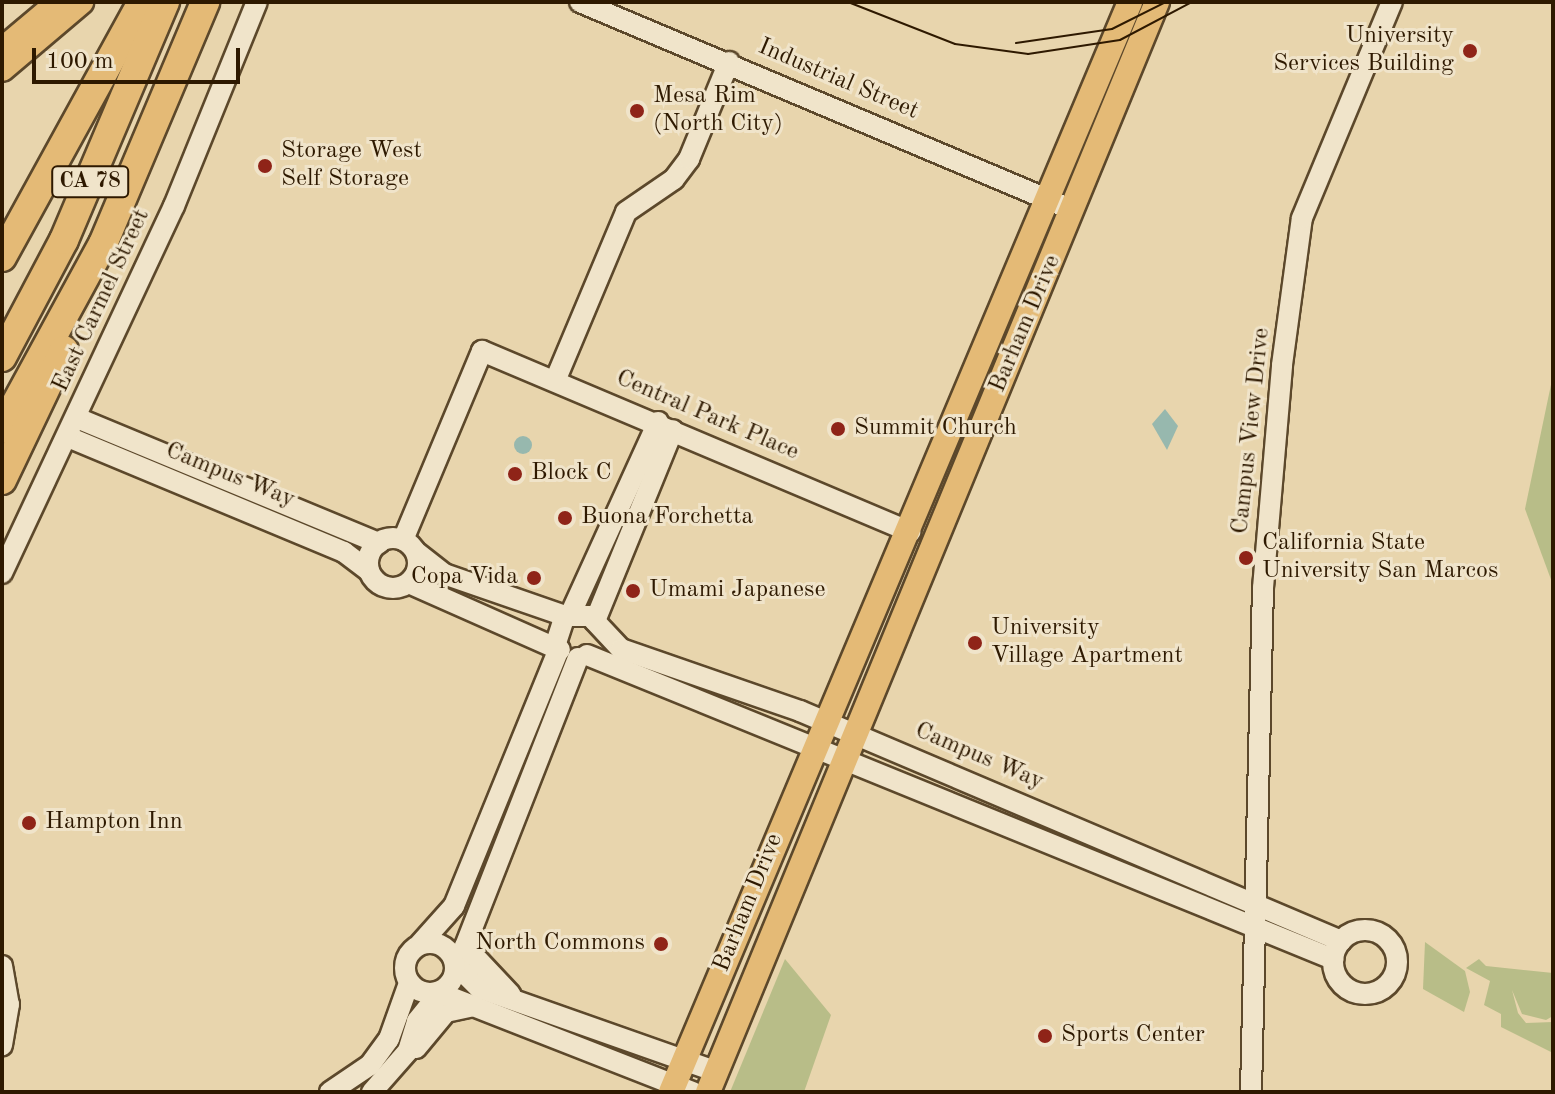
<!DOCTYPE html>
<html>
<head>
<meta charset="utf-8">
<style>
  body { margin:0 }
  #map { position:relative; width:1555px; height:1094px; overflow:hidden; background:#e8d5ad; font-family:"Old Standard TT",serif }
  div>[style] { position:absolute }
  .green>* { inset:0; background:#b8bd88 }
  .water>* { inset:0; background:#97b8ae }
  .round { border-radius:50% }
  .roads { filter:drop-shadow(2px 0 #5c482b) drop-shadow(-2px 0 #5c482b) drop-shadow(0 2px #5c482b) drop-shadow(0 -2px #5c482b) }
  .minor>* { height:20px; margin:-10px; padding:0 10px; transform-origin:10px; border-radius:10px; background:#f0e4ca }
  .minor>.ring { margin:-10px; padding:0; box-sizing:content-box; background:none; border:20px solid #f0e4ca; border-radius:50% }
  .major>* { height:24px; margin:-12px; padding:0 12px; transform-origin:12px; border-radius:12px; background:#e4ba76 }
  .highway>* { height:28px; margin:-14px; padding:0 14px; transform-origin:14px; border-radius:14px; background:#e4ba76 }
  .tram>* { height:2px; margin:-1px; padding:0 1px; transform-origin:1px; border-radius:1px; background:#2e1900 }
  .dots>* { width:22px; height:22px; translate:-50% -50%; box-sizing:border-box; border:4px solid #f0e4ca; border-radius:50% }
  span { translate:-50% -50%; white-space:nowrap; text-align:center; line-height:1.15; -webkit-text-stroke:6px #f0e4ca; paint-order:stroke }
  .shield-label span { padding:2px 6px; background:#f0e4ca; border:2px solid; border-radius:6px; -webkit-text-stroke-width:0 }
  .shield-label { font-size:22px; color:#2e1900; font-weight:700 }
  .poi-label { font-size:24px; color:#2e1900 }
  .right { translate:-100% -50%; text-align:right }
  .left { translate:0 -50%; text-align:left }
  .street-label { font-size:24px; color:#2e1900 }
  .frame { position:absolute; inset:0; border:4px solid #2e1900; pointer-events:none }
  .scale { position:absolute; left:32px; top:48px; width:208px; height:36px; box-sizing:border-box; border:4px solid #2e1900; border-top:0; padding-left:10px; font-size:24px; line-height:28px; white-space:nowrap; color:#2e1900; -webkit-text-stroke:6px #f0e4ca; paint-order:stroke }
</style>
</head>
<body>
<div id="map">
  <div class="green">
    <i style="clip-path:polygon(1553px 375px,1553px 585px,1525px 509px)"></i>
    <i style="clip-path:polygon(1425px 942px,1465px 971px,1470px 992px,1464px 1012px,1423px 989px)"></i>
    <i style="clip-path:polygon(785px 959px,831px 1015px,804px 1092px,730px 1092px)"></i>
    <i style="clip-path:polygon(1479px 959px,1486px 966px,1553px 973px,1553px 1016px,1546px 1020px,1522px 1014px,1512px 990px,1518px 1013px,1526px 1023px,1553px 1022px,1553px 1053px,1501px 1027px,1501px 1014px,1484px 1005px,1490px 981px,1466px 968px)"></i>
  </div>
  <div class="water">
    <i style="clip-path:polygon(1165px 409px,1178px 426px,1167px 450px,1152px 424px)"></i>
    <i class="round" style="left:514px;top:436px;width:18px;height:18px"></i>
  </div>
  <div class="roads">
    <div class="minor">
      <i style="left:580px;top:2px;width:535px;rotate:22.88deg"></i>
      <i style="left:555px;top:381px;width:183px;rotate:-67.2deg"></i>
      <i style="left:626px;top:212px;width:58px;rotate:-34.5deg"></i>
      <i style="left:674px;top:179px;width:25px;rotate:-53deg"></i>
      <i style="left:689px;top:159px;width:105px;rotate:-67.6deg"></i>
      <i style="left:77px;top:418px;width:327px;rotate:22.5deg"></i>
      <i style="left:68px;top:437px;width:299px;rotate:22.6deg"></i>
      <i style="left:344px;top:552px;width:31px;rotate:37deg"></i>
      <i class="ring" style="left:368px;top:538px;width:30px;height:30px"></i>
      <i style="left:403px;top:540px;width:205px;rotate:-67.3deg"></i>
      <i style="left:482px;top:351px;width:465px;rotate:22.9deg"></i>
      <i style="left:416px;top:552px;width:36px;rotate:38deg"></i>
      <i style="left:444px;top:574px;width:128px;rotate:19.1deg"></i>
      <i style="left:2px;top:573px;width:405px;rotate:-64.9deg"></i>
      <i style="left:174px;top:206px;width:220px;rotate:-67.9deg"></i>
      <i style="left:409px;top:583px;width:165px;rotate:23.9deg"></i>
      <i style="left:571px;top:613px;width:210px;rotate:-65.5deg"></i>
      <i style="left:595px;top:621px;width:206px;rotate:-67.8deg"></i>
      <i style="left:556px;top:643px;width:28px;rotate:-72deg"></i>
      <i style="left:565px;top:616px;width:25px"></i>
      <i style="left:590px;top:616px;width:45px;rotate:46.8deg"></i>
      <i style="left:621px;top:649px;width:189px;rotate:19.1deg"></i>
      <i style="left:800px;top:711px;width:588px;rotate:23.03deg"></i>
      <i style="left:587px;top:655px;width:806px;rotate:22.17deg"></i>
      <i style="left:578px;top:658px;width:331px;rotate:111.4deg"></i>
      <i style="left:457px;top:966px;width:31px;rotate:45deg"></i>
      <i style="left:479px;top:988px;width:252px;rotate:19.4deg"></i>
      <i class="ring" style="left:1333px;top:930px;width:44px;height:44px"></i>
      <i class="ring" style="left:405px;top:943px;width:30px;height:30px"></i>
      <i style="left:420px;top:944px;width:51px;rotate:-48.2deg"></i>
      <i style="left:454px;top:906px;width:278px;rotate:-67.8deg"></i>
      <i style="left:465px;top:946px;width:66px;rotate:46.8deg"></i>
      <i style="left:2px;top:966px;width:39px;rotate:80deg"></i>
      <i style="left:9px;top:1004px;width:42px;rotate:99.7deg"></i>
      <i style="left:416px;top:1048px;width:47px;rotate:-50.2deg"></i>
      <i style="left:446px;top:1012px;width:25px;rotate:-12deg"></i>
      <i style="left:330px;top:1092px;width:48px;rotate:-34deg"></i>
      <i style="left:370px;top:1065px;width:32px;rotate:-54deg"></i>
      <i style="left:389px;top:1039px;width:59px;rotate:-70.3deg"></i>
      <i style="left:372px;top:1092px;width:55px;rotate:-48.7deg"></i>
      <i style="left:408px;top:1051px;width:31px;rotate:-73deg"></i>
      <i style="left:417px;top:1021px;width:36px;rotate:-51deg"></i>
      <i style="left:440px;top:993px;width:272px;rotate:21.4deg"></i>
      <i style="left:1251px;top:1092px;width:504px;rotate:-88.64deg"></i>
      <i style="left:1263px;top:588px;width:224px;rotate:-85.1deg"></i>
      <i style="left:1282px;top:365px;width:148px;rotate:-82.3deg"></i>
      <i style="left:1302px;top:218px;width:234px;rotate:-67.4deg"></i>
    </div>
    <div class="major">
      <i style="left:2px;top:50px;width:75px;rotate:-40.1deg"></i>
      <i style="left:2px;top:69px;width:104px;rotate:-40.3deg"></i>
      <i style="left:671px;top:1092px;width:1183px;rotate:-67.16deg"></i>
      <i style="left:708px;top:1092px;width:1179px;rotate:-67.61deg"></i>
    </div>
    <div class="highway">
      <i style="left:2px;top:257px;width:291px;rotate:-61.2deg"></i>
      <i style="left:2px;top:357px;width:132px;rotate:-62.1deg"></i>
      <i style="left:64px;top:240px;width:259px;rotate:-67deg"></i>
      <i style="left:2px;top:429px;width:211px;rotate:-61.4deg"></i>
      <i style="left:103px;top:244px;width:263px;rotate:-67.1deg"></i>
      <i style="left:2px;top:480px;width:144px;rotate:-64.5deg"></i>
    </div>
  </div>
  <div class="tram">
    <i style="left:848px;top:2px;width:115px;rotate:21.4deg"></i>
    <i style="left:955px;top:44px;width:74px;rotate:7.8deg"></i>
    <i style="left:1028px;top:54px;width:93px;rotate:-8.7deg"></i>
    <i style="left:1120px;top:40px;width:81px;rotate:-27.8deg"></i>
    <i style="left:1016px;top:43px;width:97px;rotate:-8.3deg"></i>
    <i style="left:1112px;top:29px;width:60px;rotate:-26.6deg"></i>
  </div>
  <div class="dots">
    <i style="left:1470px;top:51px;background:#8f2418"></i>
    <i style="left:637px;top:111px;background:#8f2418"></i>
    <i style="left:265px;top:166px;background:#8f2418"></i>
    <i style="left:838px;top:429px;background:#8f2418"></i>
    <i style="left:515px;top:474px;background:#8f2418"></i>
    <i style="left:565px;top:518px;background:#8f2418"></i>
    <i style="left:1246px;top:558px;background:#8f2418"></i>
    <i style="left:534px;top:578px;background:#8f2418"></i>
    <i style="left:633px;top:591px;background:#8f2418"></i>
    <i style="left:975px;top:643px;background:#8f2418"></i>
    <i style="left:29px;top:823px;background:#8f2418"></i>
    <i style="left:661px;top:944px;background:#8f2418"></i>
    <i style="left:1045px;top:1036px;background:#8f2418"></i>
  </div>
  <div class="shield-label">
    <span style="left:90px;top:182px">CA 78</span>
  </div>
  <div class="poi-label">
    <span class="right" style="left:1454px;top:51px">University<br>Services Building</span>
    <span class="left" style="left:653px;top:111px">Mesa Rim<br>(North City)</span>
    <span class="left" style="left:281px;top:166px">Storage West<br>Self Storage</span>
    <span class="left" style="left:854px;top:429px">Summit Church</span>
    <span class="left" style="left:531px;top:474px">Block C</span>
    <span class="left" style="left:581px;top:518px">Buona Forchetta</span>
    <span class="left" style="left:1262px;top:558px">California State<br>University San Marcos</span>
    <span class="right" style="left:518px;top:578px">Copa Vida</span>
    <span class="left" style="left:649px;top:591px">Umami Japanese</span>
    <span class="left" style="left:991px;top:643px">University<br>Village Apartment</span>
    <span class="left" style="left:45px;top:823px">Hampton Inn</span>
    <span class="right" style="left:645px;top:944px">North Commons</span>
    <span class="left" style="left:1061px;top:1036px">Sports Center</span>
  </div>
  <div class="street-label">
    <span style="left:838px;top:80px;rotate:23deg">Industrial Street</span>
    <span style="left:102px;top:301px;rotate:-65deg">East Carmel Street</span>
    <span style="left:1026px;top:324px;rotate:-67deg">Barham Drive</span>
    <span style="left:707px;top:416px;rotate:23deg">Central Park Place</span>
    <span style="left:1252px;top:431px;rotate:-84deg">Campus View Drive</span>
    <span style="left:230px;top:476px;rotate:22deg">Campus Way</span>
    <span style="left:979px;top:757px;rotate:23deg">Campus Way</span>
    <span style="left:749px;top:903px;rotate:-68deg">Barham Drive</span>
  </div>
  <div class="frame"></div>
  <div class="scale">100 m</div>
</div>
</body>
</html>
